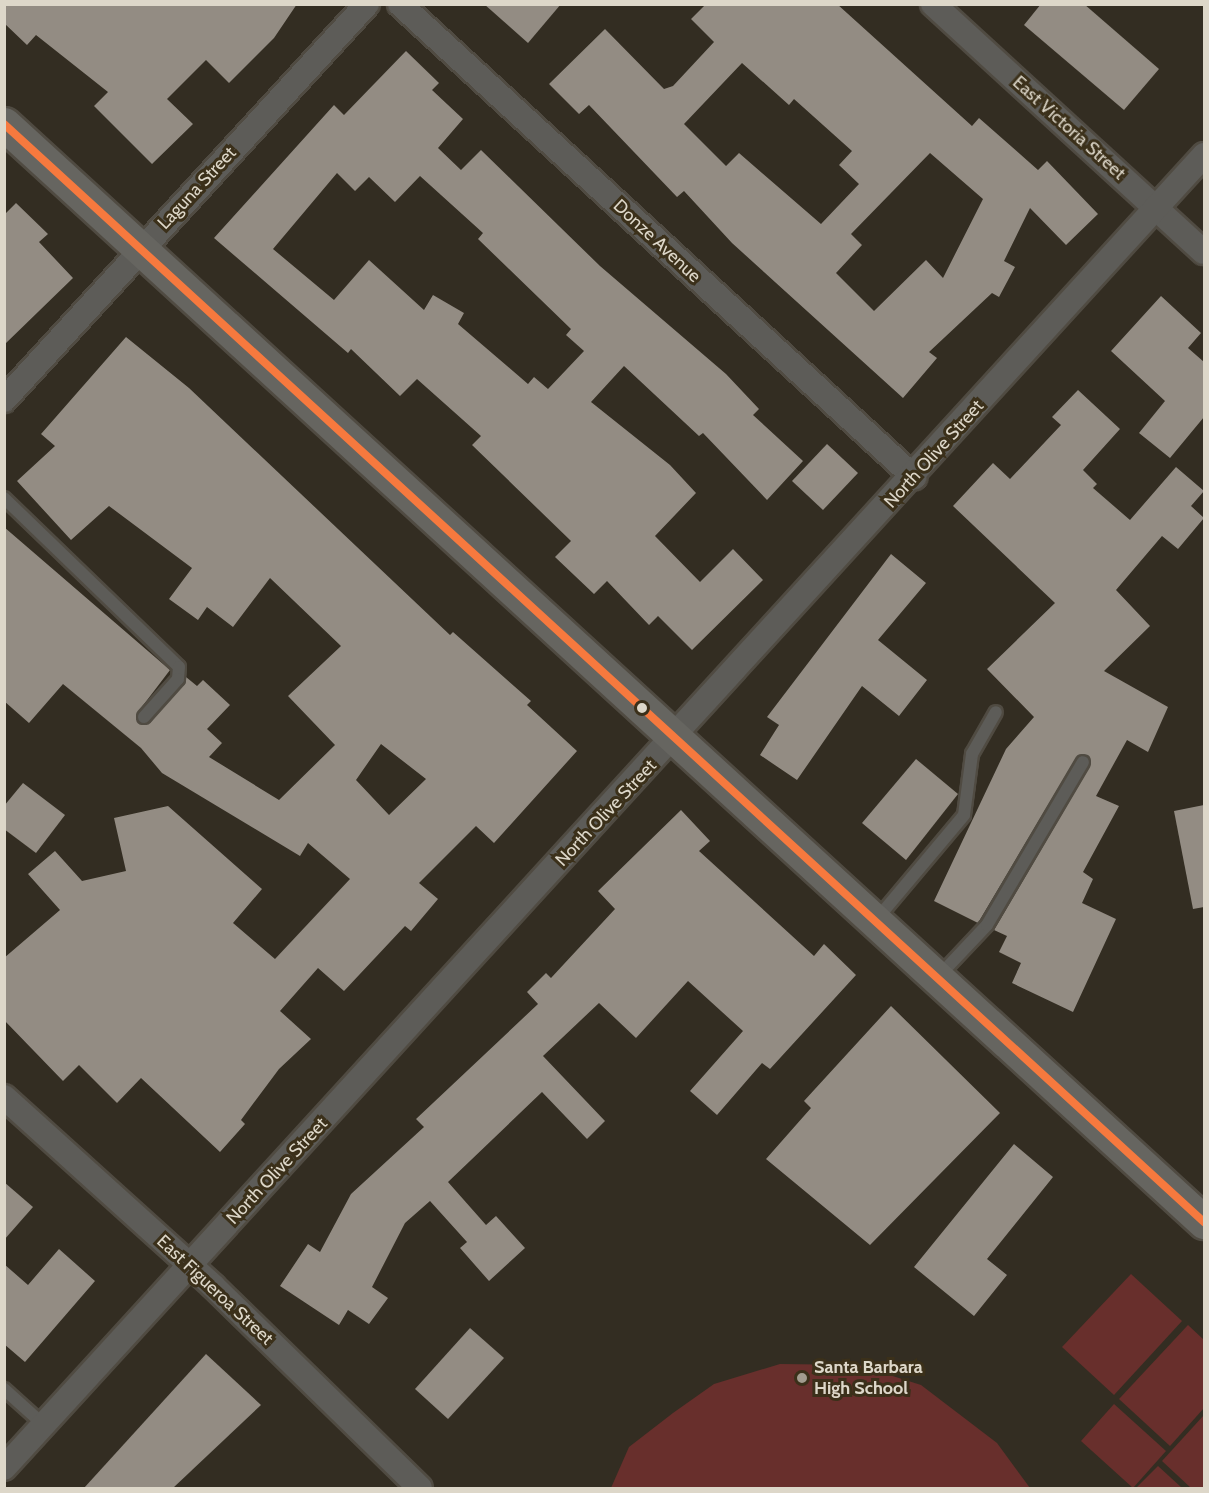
<!DOCTYPE html>
<html>
<head>
<meta charset="utf-8">
<style>
  body { margin:0 }
  #map { position:relative; width:1209px; height:1493px; overflow:hidden; background:#332d22; font-family:Cabin,sans-serif }
  div>[style] { position:absolute }
  .green>* { inset:0; background:#682f2c }
  .building>* { inset:0; background:#938c83 }
  .roads { filter:drop-shadow(2px 0 #504b42) drop-shadow(-2px 0 #504b42) drop-shadow(0 2px #504b42) drop-shadow(0 -2px #504b42) }
  .lane>* { height:12px; margin:-6px; padding:0 6px; transform-origin:6px; border-radius:6px; background:#5d5c58 }
  .street>* { height:24px; margin:-12px; padding:0 12px; transform-origin:12px; border-radius:12px; background:#5d5c58 }
  .secondary>* { height:33px; margin:-16.5px; padding:0 16.5px; transform-origin:16.5px; border-radius:16.5px; background:#666560 }
  .bus-1>* { height:8px; margin:-4px; padding:0 4px; transform-origin:4px; border-radius:4px; background:#f6793e }
  .dots>* { width:16px; height:16px; translate:-50% -50%; box-sizing:border-box; border:3px solid #3b301a; border-radius:50% }
  span { translate:-50% -50%; white-space:nowrap; text-align:center; line-height:1.15; -webkit-text-stroke:6px #3b301a; paint-order:stroke }
  .street-label { font-size:18px; color:#ddd7c9 }
  .poi-label { font-size:18px; color:#ddd7c9; font-weight:700 }
  .left { translate:0 -50%; text-align:left }
  .frame { position:absolute; inset:0; border:6px solid #ddd7c9; pointer-events:none }
</style>
</head>
<body>
<div id="map">
  <div class="green">
    <i style="clip-path:polygon(1131px 1274px,1182px 1321px,1114px 1395px,1062px 1347px)"></i>
    <i style="clip-path:polygon(1188px 1325px,1204px 1340px,1204px 1408px,1170px 1446px,1119px 1399px)"></i>
    <i style="clip-path:polygon(780px 1364px,858px 1365px,921px 1385px,997px 1443px,1030px 1488px,611px 1488px,629px 1447px,673px 1413px,714px 1384px)"></i>
    <i style="clip-path:polygon(1114px 1404px,1166px 1451px,1133px 1488px,1081px 1441px)"></i>
    <i style="clip-path:polygon(1204px 1415px,1204px 1488px,1191px 1488px,1162px 1461px)"></i>
    <i style="clip-path:polygon(1158px 1466px,1182px 1488px,1136px 1488px)"></i>
  </div>
  <div class="building">
    <i style="clip-path:polygon(4px 4px,297px 4px,274px 38px,229px 83px,206px 60px,167px 99px,193px 124px,152px 164px,94px 106px,108px 92px,36px 35px,27px 45px,4px 23px)"></i>
    <i style="clip-path:polygon(484px 4px,561px 4px,528px 43px)"></i>
    <i style="clip-path:polygon(evenodd,706px 4px,837px 4px,972px 126px,979px 118px,1038px 170px,1047px 161px,1098px 214px,1066px 245px,1030px 208px,1004px 261px,1015px 267px,999px 297px,992px 293px,929px 352px,937px 358px,903px 398px,732px 243px,684px 191px,677px 197px,589px 105px,579px 114px,549px 84px,605px 29px,664px 89px,673px 86px,714px 42px,691px 19px,706px 4px,742px 63px,789px 105px,794px 99px,852px 151px,839px 165px,859px 184px,821px 224px,739px 153px,726px 166px,684px 124px,742px 63px,706px 4px,930px 153px,983px 199px,943px 278px,926px 260px,874px 311px,836px 273px,862px 245px,851px 234px,930px 153px)"></i>
    <i style="clip-path:polygon(1041px 4px,1084px 4px,1159px 69px,1124px 110px,1024px 25px)"></i>
    <i style="clip-path:polygon(evenodd,406px 51px,439px 83px,432px 90px,463px 119px,438px 148px,461px 170px,481px 150px,600px 266px,726px 374px,759px 409px,753px 415px,803px 461px,767px 500px,703px 433px,699px 436px,624px 366px,591px 402px,670px 465px,696px 493px,655px 536px,700px 582px,733px 549px,763px 580px,692px 650px,658px 616px,649px 625px,607px 581px,594px 594px,555px 557px,571px 541px,472px 445px,481px 436px,417px 379px,400px 396px,351px 349px,348px 353px,214px 238px,334px 105px,344px 115px,406px 51px,337px 173px,355px 191px,369px 177px,395px 202px,420px 176px,483px 233px,478px 239px,571px 329px,566px 335px,584px 351px,548px 389px,534px 377px,528px 384px,458px 324px,464px 313px,433px 295px,424px 310px,369px 260px,334px 300px,273px 249px,337px 173px)"></i>
    <i style="clip-path:polygon(16px 203px,48px 234px,39px 242px,73px 278px,4px 345px,4px 215px)"></i>
    <i style="clip-path:polygon(1161px 296px,1201px 333px,1188px 348px,1204px 362px,1204px 417px,1170px 458px,1139px 433px,1165px 401px,1111px 351px)"></i>
    <i style="clip-path:polygon(evenodd,126px 337px,189px 388px,450px 635px,453px 632px,531px 701px,527px 705px,577px 751px,494px 843px,476px 826px,419px 883px,438px 899px,411px 931px,405px 926px,344px 991px,318px 968px,280px 1011px,311px 1039px,279px 1069px,241px 1120px,245px 1124px,220px 1152px,141px 1078px,117px 1103px,79px 1065px,63px 1081px,4px 1020px,4px 958px,60px 910px,28px 874px,55px 851px,82px 881px,126px 871px,114px 818px,168px 806px,262px 889px,233px 923px,275px 959px,350px 879px,308px 843px,300px 856px,162px 773px,141px 748px,63px 684px,29px 723px,4px 701px,4px 527px,170px 670px,138px 712px,139px 723px,150px 723px,186px 677px,197px 686px,203px 680px,230px 705px,207px 729px,222px 743px,209px 757px,279px 800px,335px 745px,288px 696px,341px 646px,270px 578px,233px 627px,207px 607px,198px 620px,169px 599px,192px 568px,109px 506px,71px 540px,17px 481px,55px 446px,41px 434px,126px 337px,381px 744px,426px 779px,389px 815px,356px 780px,381px 744px)"></i>
    <i style="clip-path:polygon(1078px 390px,1120px 429px,1083px 470px,1097px 484px,1093px 488px,1130px 520px,1176px 467px,1204px 491px,1191px 506px,1204px 518px,1178px 549px,1162px 536px,1116px 590px,1150px 626px,1104px 671px,1168px 707px,1148px 752px,1127px 740px,1096px 796px,1119px 806px,1083px 872px,1093px 879px,1082px 903px,1116px 919px,1073px 1012px,1012px 983px,1021px 963px,999px 952px,1007px 936px,994px 930px,1090px 766px,1088px 755px,1076px 758px,978px 923px,934px 901px,1006px 749px,1034px 717px,987px 669px,1055px 603px,953px 506px,993px 463px,1010px 479px,1061px 425px,1052px 417px)"></i>
    <i style="clip-path:polygon(827px 444px,858px 473px,823px 510px,792px 481px)"></i>
    <i style="clip-path:polygon(891px 554px,926px 583px,878px 640px,927px 680px,899px 716px,862px 686px,797px 780px,760px 755px,779px 725px,767px 717px)"></i>
    <i style="clip-path:polygon(916px 759px,958px 794px,906px 860px,862px 823px)"></i>
    <i style="clip-path:polygon(23px 783px,65px 815px,36px 853px,4px 829px,4px 806px)"></i>
    <i style="clip-path:polygon(1204px 805px,1204px 907px,1193px 909px,1174px 811px)"></i>
    <i style="clip-path:polygon(681px 810px,710px 841px,699px 851px,814px 956px,824px 944px,856px 975px,770px 1069px,762px 1063px,717px 1115px,690px 1091px,743px 1031px,688px 981px,636px 1038px,599px 1003px,543px 1056px,605px 1121px,587px 1139px,542px 1092px,448px 1182px,486px 1225px,496px 1216px,525px 1248px,489px 1281px,460px 1248px,467px 1242px,430px 1201px,405px 1223px,372px 1287px,388px 1298px,369px 1324px,348px 1310px,339px 1325px,280px 1286px,308px 1244px,320px 1252px,351px 1194px,424px 1127px,416px 1119px,538px 1004px,527px 992px,546px 973px,551px 978px,615px 909px,598px 891px)"></i>
    <i style="clip-path:polygon(891px 1006px,1000px 1113px,870px 1245px,766px 1159px,811px 1108px,804px 1101px)"></i>
    <i style="clip-path:polygon(1014px 1144px,1053px 1177px,987px 1259px,1007px 1275px,974px 1316px,914px 1267px)"></i>
    <i style="clip-path:polygon(4px 1182px,33px 1207px,4px 1240px)"></i>
    <i style="clip-path:polygon(59px 1249px,95px 1281px,25px 1362px,4px 1344px,4px 1264px,28px 1285px)"></i>
    <i style="clip-path:polygon(470px 1328px,504px 1358px,448px 1419px,415px 1389px)"></i>
    <i style="clip-path:polygon(206px 1354px,261px 1405px,173px 1488px,84px 1488px)"></i>
  </div>
  <div class="roads">
    <div class="lane">
      <i style="left:4px;top:498px;width:243px;rotate:44deg"></i>
      <i style="left:179px;top:667px;width:12px;rotate:95deg"></i>
      <i style="left:178px;top:679px;width:51px;rotate:131.8deg"></i>
      <i style="left:876px;top:920px;width:137px;rotate:-50deg"></i>
      <i style="left:964px;top:815px;width:62px;rotate:-82.5deg"></i>
      <i style="left:972px;top:754px;width:48px;rotate:-60.3deg"></i>
      <i style="left:938px;top:977px;width:71px;rotate:-46.7deg"></i>
      <i style="left:987px;top:925px;width:189px;rotate:-59.5deg"></i>
      <i style="left:4px;top:1389px;width:54px;rotate:42deg"></i>
    </div>
    <div class="street">
      <i style="left:400px;top:4px;width:699px;rotate:42.62deg"></i>
      <i style="left:933px;top:4px;width:367px;rotate:42.5deg"></i>
      <i style="left:4px;top:400px;width:537px;rotate:-47.49deg"></i>
      <i style="left:4px;top:1097px;width:282px;rotate:42.1deg"></i>
      <i style="left:213px;top:1286px;width:289px;rotate:44.3deg"></i>
      <i style="left:4px;top:1468px;width:1779px;rotate:-47.57deg"></i>
    </div>
    <div class="secondary">
      <i style="left:4px;top:124px;width:1627px;rotate:42.46deg"></i>
    </div>
  </div>
  <div class="bus-1">
    <i style="left:4px;top:124px;width:1627px;rotate:42.46deg"></i>
  </div>
  <div class="dots">
    <i style="left:642px;top:708px;background:#ddd7c9"></i>
    <i style="left:802px;top:1378px;background:#a29c8f"></i>
  </div>
  <div class="street-label">
    <span style="left:1069px;top:128px;rotate:42deg">East Victoria Street</span>
    <span style="left:197px;top:188px;rotate:-47deg">Laguna Street</span>
    <span style="left:657px;top:241px;rotate:43deg">Donze Avenue</span>
    <span style="left:934px;top:454px;rotate:-48deg">North Olive Street</span>
    <span style="left:606px;top:813px;rotate:-47deg">North Olive Street</span>
    <span style="left:277px;top:1171px;rotate:-47deg">North Olive Street</span>
    <span style="left:215px;top:1290px;rotate:43deg">East Figueroa Street</span>
  </div>
  <div class="poi-label">
    <span class="left" style="left:814px;top:1378px">Santa Barbara<br>High School</span>
  </div>
  <div class="frame"></div>
</div>
</body>
</html>
